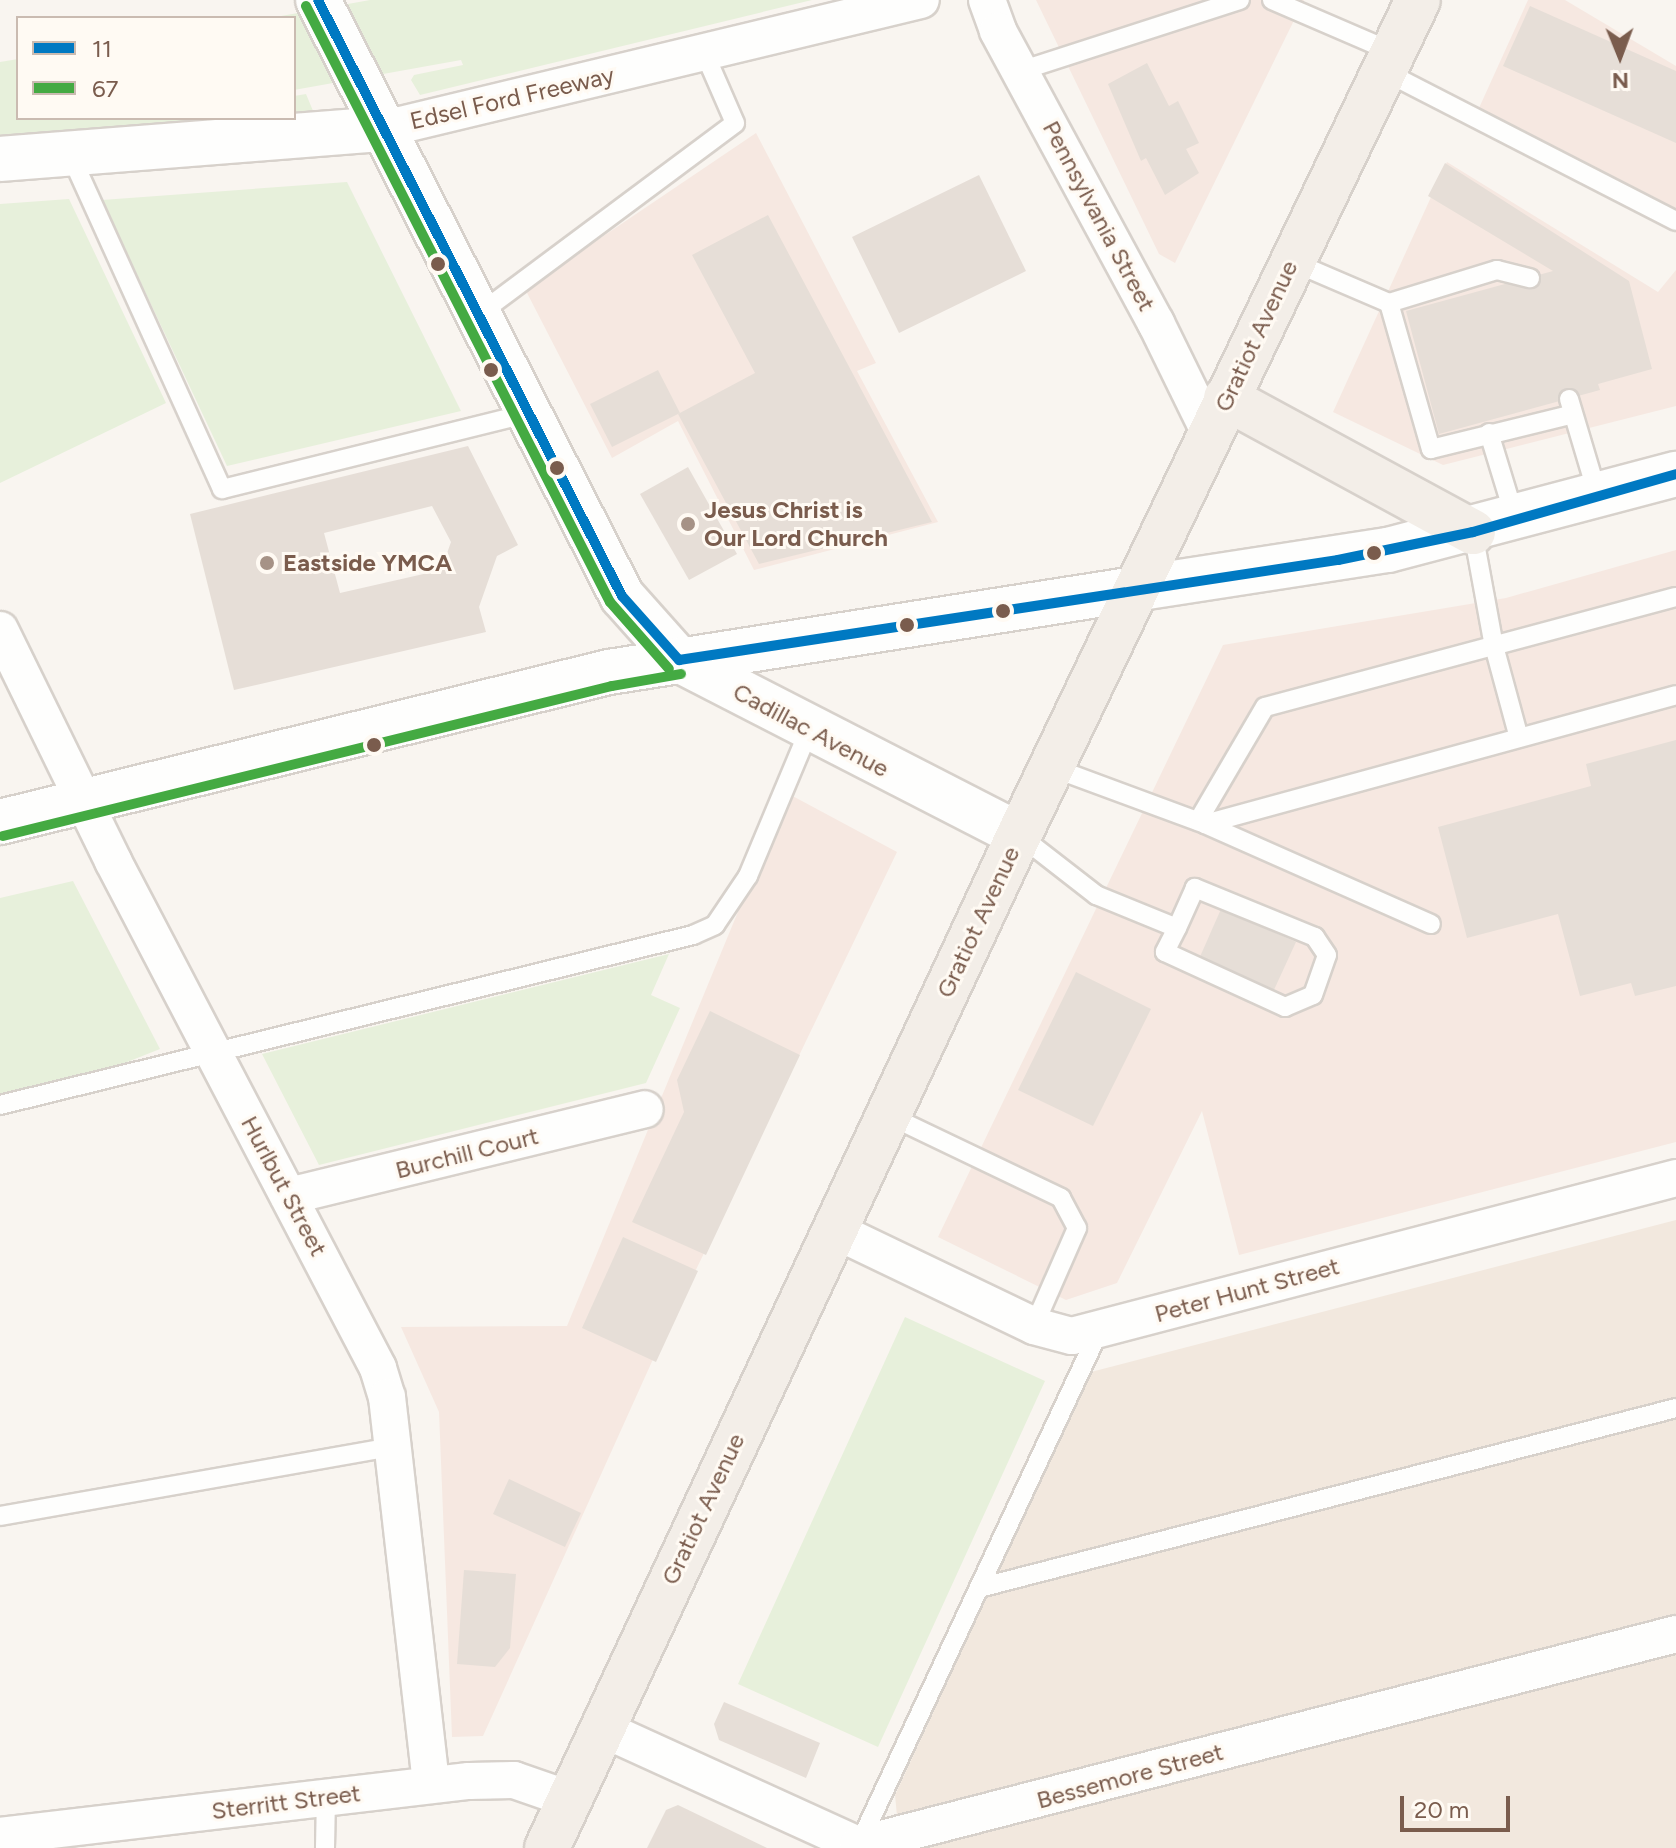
<!DOCTYPE html>
<html>
<head>
<meta charset="utf-8">
<style>
  body { margin:0 }
  #map { position:relative; width:1676px; height:1848px; overflow:hidden; background:#f9f5f0; font-family:Figtree,sans-serif }
  div>[style] { position:absolute }
  .residential>* { inset:0; background:#f2e8de }
  .commercial>* { inset:0; background:#f6e8e1 }
  .green>* { inset:0; background:#e7f0db }
  .building>* { inset:0; background:#e6ded7 }
  .roads { filter:drop-shadow(2px 0 #d7d1cb) drop-shadow(-2px 0 #d7d1cb) drop-shadow(0 2px #d7d1cb) drop-shadow(0 -2px #d7d1cb) }
  .service>* { height:18px; margin:-9px; padding:0 9px; transform-origin:9px; border-radius:9px; background:#fefefd }
  .minor>* { height:36px; margin:-18px; padding:0 18px; transform-origin:18px; border-radius:18px; background:#fefefd }
  .tertiary>* { height:44px; margin:-22px; padding:0 22px; transform-origin:22px; border-radius:22px; background:#fefefd }
  .secondary>* { height:44px; margin:-22px; padding:0 22px; transform-origin:22px; border-radius:22px; background:#fefefd }
  .primary>* { height:44px; margin:-22px; padding:0 22px; transform-origin:22px; border-radius:22px; background:#f3eee8 }
  .bus-1>* { height:10px; margin:-5px; padding:0 5px; transform-origin:5px; border-radius:5px; background:#0079c2 }
  .bus-2>* { height:10px; margin:-5px; padding:0 5px; transform-origin:5px; border-radius:5px; background:#44aa42 }
  .dots>* { width:22px; height:22px; translate:-50% -50%; box-sizing:border-box; border:4px solid #fffaf3; border-radius:50% }
  span { translate:-50% -50%; white-space:nowrap; text-align:center; line-height:1.15; -webkit-text-stroke:6px #fffaf3; paint-order:stroke }
  .street-label { font-size:24px; color:#7a5c4d }
  .poi-label { font-size:24px; color:#7a5c4d; font-weight:700 }
  .left { translate:0 -50%; text-align:left }
  .legend { position:absolute; left:16px; top:16px; width:280px; height:104px; box-sizing:border-box; background:#fffaf3; border:2px solid #cabbb1; margin:0; padding:10px 14px; list-style:none; font-size:24px; color:#7a5c4d }
  .legend li { display:flex; align-items:center; gap:16px; height:40px }
  .legend b { width:40px; border:2px solid #cabbb1 }
  .north { position:absolute; left:1580px; top:16px; width:80px; height:80px; -webkit-text-stroke:6px #fffaf3; paint-order:stroke; rotate:179deg; font-size:22px; font-weight:700; line-height:32px; text-align:center; color:#7a5c4d }
  .north::after { content:''; display:block; margin:auto; width:28px; height:36px; background:#7a5c4d; clip-path:polygon(50% 0,100% 100%,50% 72%,0 100%) }
  .scale { position:absolute; left:1400px; top:1796px; width:110px; height:36px; box-sizing:border-box; border:4px solid #7a5c4d; border-top:0; padding-left:10px; font-size:24px; line-height:28px; white-space:nowrap; color:#7a5c4d; -webkit-text-stroke:6px #fffaf3; paint-order:stroke }
</style>
</head>
<body>
<div id="map">
  <div class="residential">
    <i style="clip-path:polygon(1676px 1220px,1676px 1848px,900px 1848px,895px 1795px,1091px 1372px)"></i>
  </div>
  <div class="commercial">
    <i style="clip-path:polygon(1036px 0,1304px 0,1175px 263px,1159px 254px)"></i>
    <i style="clip-path:polygon(1528px 0,1565px 0,1676px 66px,1676px 233px,1479px 108px)"></i>
    <i style="clip-path:polygon(756px 133px,876px 363px,857px 371px,938px 522px,754px 570px,678px 421px,612px 458px,525px 289px)"></i>
    <i style="clip-path:polygon(1447px 162px,1658px 292px,1676px 270px,1676px 406px,1443px 465px,1333px 412px)"></i>
    <i style="clip-path:polygon(1676px 550px,1676px 1142px,1239px 1255px,1202px 1111px,1117px 1283px,1066px 1300px,938px 1237px,1223px 645px,1506px 598px)"></i>
    <i style="clip-path:polygon(787px 793px,897px 852px,654px 1357px,483px 1736px,452px 1737px,439px 1412px,401px 1327px,567px 1326px)"></i>
  </div>
  <div class="green">
    <i style="clip-path:polygon(370px 0,812px 0,420px 95px,411px 80px,414px 75px,463px 65px,461px 60px,294px 90px,294px 18px,270px 18px)"></i>
    <i style="clip-path:polygon(18px 59px,18px 118px,294px 118px,294px 96px,306px 94px,316px 118px,0 135px,0 62px)"></i>
    <i style="clip-path:polygon(347px 182px,461px 411px,227px 466px,102px 200px)"></i>
    <i style="clip-path:polygon(69px 199px,166px 403px,0 483px,0 204px)"></i>
    <i style="clip-path:polygon(73px 881px,160px 1049px,112px 1068px,0 1095px,0 898px)"></i>
    <i style="clip-path:polygon(669px 954px,651px 995px,680px 1008px,646px 1083px,319px 1165px,262px 1054px)"></i>
    <i style="clip-path:polygon(905px 1317px,1045px 1381px,878px 1747px,738px 1684px)"></i>
  </div>
  <div class="building">
    <i style="clip-path:polygon(1530px 6px,1676px 71px,1676px 143px,1503px 66px)"></i>
    <i style="clip-path:polygon(1147px 63px,1169px 106px,1178px 101px,1199px 143px,1186px 149px,1199px 173px,1165px 195px,1146px 158px,1141px 161px,1108px 84px)"></i>
    <i style="clip-path:polygon(1445px 163px,1629px 281px,1652px 369px,1598px 384px,1600px 390px,1439px 434px,1406px 311px,1553px 271px,1428px 196px)"></i>
    <i style="clip-path:polygon(979px 175px,1026px 271px,899px 333px,852px 237px)"></i>
    <i style="clip-path:polygon(768px 215px,932px 522px,759px 564px,678px 414px,755px 373px,692px 255px)"></i>
    <i style="clip-path:polygon(658px 370px,680px 413px,612px 447px,590px 404px)"></i>
    <i style="clip-path:polygon(evenodd,468px 446px,518px 545px,497px 556px,479px 607px,486px 632px,234px 690px,190px 514px,468px 446px,432px 506px,451px 542px,441px 570px,340px 593px,324px 533px,432px 506px)"></i>
    <i style="clip-path:polygon(688px 467px,737px 554px,689px 580px,640px 494px)"></i>
    <i style="clip-path:polygon(1676px 740px,1676px 986px,1635px 996px,1631px 983px,1580px 996px,1558px 914px,1467px 938px,1438px 827px,1591px 786px,1586px 764px)"></i>
    <i style="clip-path:polygon(1221px 909px,1296px 942px,1273px 992px,1199px 959px)"></i>
    <i style="clip-path:polygon(1076px 972px,1151px 1009px,1093px 1126px,1018px 1090px)"></i>
    <i style="clip-path:polygon(710px 1011px,800px 1055px,706px 1255px,632px 1222px,684px 1112px,677px 1080px)"></i>
    <i style="clip-path:polygon(623px 1237px,698px 1271px,656px 1362px,582px 1328px)"></i>
    <i style="clip-path:polygon(509px 1479px,581px 1513px,565px 1547px,493px 1514px)"></i>
    <i style="clip-path:polygon(464px 1570px,516px 1574px,510px 1648px,495px 1667px,457px 1664px)"></i>
    <i style="clip-path:polygon(724px 1702px,820px 1743px,806px 1778px,719px 1740px,714px 1724px)"></i>
    <i style="clip-path:polygon(678px 1805px,767px 1848px,647px 1848px,666px 1810px)"></i>
  </div>
  <div class="roads">
    <div class="service">
      <i style="left:1272px;top:0;width:132px;rotate:23.3deg"></i>
      <i style="left:1020px;top:71px;width:231px;rotate:-17.9deg"></i>
      <i style="left:1384px;top:71px;width:328px;rotate:27.2deg"></i>
      <i style="left:70px;top:154px;width:368px;rotate:65.6deg"></i>
      <i style="left:222px;top:489px;width:316px;rotate:-13.9deg"></i>
      <i style="left:1291px;top:261px;width:107px;rotate:23.2deg"></i>
      <i style="left:1389px;top:303px;width:152px;rotate:74deg"></i>
      <i style="left:1431px;top:449px;width:146px;rotate:-13.8deg"></i>
      <i style="left:1389px;top:303px;width:113px;rotate:-17deg"></i>
      <i style="left:1497px;top:270px;width:34px;rotate:14deg"></i>
      <i style="left:479px;top:314px;width:319px;rotate:-36.7deg"></i>
      <i style="left:735px;top:123px;width:77px;rotate:-113.6deg"></i>
      <i style="left:1569px;top:399px;width:101px;rotate:73.4deg"></i>
      <i style="left:1489px;top:433px;width:89px;rotate:73deg"></i>
      <i style="left:1473px;top:532px;width:116px;rotate:79.6deg"></i>
      <i style="left:1494px;top:646px;width:95px;rotate:74.8deg"></i>
      <i style="left:1051px;top:767px;width:164px;rotate:20.3deg"></i>
      <i style="left:1205px;top:824px;width:247px;rotate:23.9deg"></i>
      <i style="left:1198px;top:821px;width:132px;rotate:-59.6deg"></i>
      <i style="left:1265px;top:707px;width:425px;rotate:-15deg"></i>
      <i style="left:1205px;top:824px;width:488px;rotate:-15.3deg"></i>
      <i style="left:1019px;top:835px;width:98px;rotate:37.9deg"></i>
      <i style="left:1096px;top:895px;width:87px;rotate:22.2deg"></i>
      <i style="left:1177px;top:928px;width:27px;rotate:117deg"></i>
      <i style="left:1165px;top:952px;width:132px;rotate:24.6deg"></i>
      <i style="left:1285px;top:1007px;width:30px;rotate:-23deg"></i>
      <i style="left:1313px;top:995px;width:42px;rotate:-70.7deg"></i>
      <i style="left:1327px;top:955px;width:22px;rotate:-124deg"></i>
      <i style="left:1315px;top:937px;width:130px;rotate:-157.8deg"></i>
      <i style="left:1195px;top:888px;width:44px;rotate:114.2deg"></i>
      <i style="left:0;top:1105px;width:714px;rotate:-13.78deg"></i>
      <i style="left:693px;top:935px;width:24px;rotate:-24deg"></i>
      <i style="left:715px;top:925px;width:59px;rotate:-56deg"></i>
      <i style="left:748px;top:876px;width:158px;rotate:-67.3deg"></i>
      <i style="left:888px;top:1115px;width:192px;rotate:25.6deg"></i>
      <i style="left:1061px;top:1198px;width:34px;rotate:62deg"></i>
      <i style="left:1077px;top:1228px;width:107px;rotate:113.7deg"></i>
      <i style="left:0;top:1516px;width:397px;rotate:-10deg"></i>
      <i style="left:979px;top:1588px;width:720px;rotate:-14.48deg"></i>
      <i style="left:859px;top:1844px;width:569px;rotate:-64.92deg"></i>
      <i style="left:325px;top:1848px;width:51px;rotate:-88.9deg"></i>
    </div>
    <div class="minor">
      <i style="left:987px;top:0;width:33px;rotate:70deg"></i>
      <i style="left:998px;top:31px;width:332px;rotate:61.6deg"></i>
      <i style="left:1156px;top:323px;width:123px;rotate:63.9deg"></i>
      <i style="left:384px;top:129px;width:552px;rotate:-13.51deg"></i>
      <i style="left:0;top:630px;width:257px;rotate:63.9deg"></i>
      <i style="left:113px;top:861px;width:572px;rotate:62.4deg"></i>
      <i style="left:378px;top:1368px;width:30px;rotate:73deg"></i>
      <i style="left:387px;top:1397px;width:389px;rotate:83.5deg"></i>
      <i style="left:289px;top:1196px;width:366px;rotate:-13.7deg"></i>
      <i style="left:834px;top:1230px;width:222px;rotate:25.6deg"></i>
      <i style="left:1034px;top:1326px;width:39px;rotate:15deg"></i>
      <i style="left:1072px;top:1336px;width:624px;rotate:-14.66deg"></i>
      <i style="left:601px;top:1728px;width:282px;rotate:24.5deg"></i>
      <i style="left:858px;top:1845px;width:845px;rotate:-14.46deg"></i>
      <i style="left:0;top:1836px;width:472px;rotate:-6.7deg"></i>
      <i style="left:469px;top:1781px;width:45px;rotate:-1.3deg"></i>
      <i style="left:514px;top:1780px;width:58px;rotate:19.1deg"></i>
    </div>
    <div class="tertiary">
      <i style="left:0;top:159px;width:385px;rotate:-4.5deg"></i>
      <i style="left:1135px;top:589px;width:256px;rotate:-8.8deg"></i>
      <i style="left:1388px;top:550px;width:298px;rotate:-14.8deg"></i>
    </div>
    <div class="secondary">
      <i style="left:318px;top:0;width:669px;rotate:62.98deg"></i>
      <i style="left:622px;top:596px;width:86px;rotate:48.3deg"></i>
      <i style="left:679px;top:660px;width:382px;rotate:27.2deg"></i>
      <i style="left:0;top:822px;width:627px;rotate:-13.84deg"></i>
      <i style="left:609px;top:672px;width:533px;rotate:-8.97deg"></i>
    </div>
    <div class="primary">
      <i style="left:1226px;top:398px;width:281px;rotate:28.5deg"></i>
      <i style="left:547px;top:1848px;width:1118px;rotate:-65.02deg"></i>
      <i style="left:1019px;top:835px;width:925px;rotate:-64.46deg"></i>
    </div>
  </div>
  <div class="bus-1">
    <i style="left:318px;top:0;width:669px;rotate:62.98deg"></i>
    <i style="left:622px;top:596px;width:86px;rotate:48.3deg"></i>
    <i style="left:679px;top:660px;width:667px;rotate:-8.63deg"></i>
    <i style="left:1338px;top:560px;width:138px;rotate:-11.7deg"></i>
    <i style="left:1473px;top:532px;width:211px;rotate:-15.9deg"></i>
  </div>
  <div class="bus-2">
    <i style="left:306px;top:6px;width:669px;rotate:62.98deg"></i>
    <i style="left:610px;top:602px;width:89px;rotate:48.6deg"></i>
    <i style="left:3px;top:836px;width:627px;rotate:-13.84deg"></i>
    <i style="left:612px;top:686px;width:70px;rotate:-9.9deg"></i>
  </div>
  <div class="dots">
    <i style="left:438px;top:264px;background:#7a5c4d"></i>
    <i style="left:491px;top:370px;background:#7a5c4d"></i>
    <i style="left:557px;top:468px;background:#7a5c4d"></i>
    <i style="left:688px;top:524px;background:#a69286"></i>
    <i style="left:1374px;top:553px;background:#7a5c4d"></i>
    <i style="left:267px;top:563px;background:#a69286"></i>
    <i style="left:1003px;top:611px;background:#7a5c4d"></i>
    <i style="left:907px;top:625px;background:#7a5c4d"></i>
    <i style="left:374px;top:745px;background:#7a5c4d"></i>
  </div>
  <div class="street-label">
    <span style="left:512px;top:98px;rotate:-13deg">Edsel Ford Freeway</span>
    <span style="left:1099px;top:216px;rotate:62deg">Pennsylvania Street</span>
    <span style="left:1256px;top:336px;rotate:-65deg">Gratiot Avenue</span>
    <span style="left:811px;top:730px;rotate:28deg">Cadillac Avenue</span>
    <span style="left:978px;top:922px;rotate:-65deg">Gratiot Avenue</span>
    <span style="left:467px;top:1153px;rotate:-14deg">Burchill Court</span>
    <span style="left:284px;top:1186px;rotate:62deg">Hurlbut Street</span>
    <span style="left:1247px;top:1290px;rotate:-15deg">Peter Hunt Street</span>
    <span style="left:703px;top:1509px;rotate:-65deg">Gratiot Avenue</span>
    <span style="left:1130px;top:1776px;rotate:-15deg">Bessemore Street</span>
    <span style="left:286px;top:1802px;rotate:-7deg">Sterritt Street</span>
  </div>
  <div class="poi-label">
    <span class="left" style="left:704px;top:524px">Jesus Christ is<br>Our Lord Church</span>
    <span class="left" style="left:283px;top:563px">Eastside YMCA</span>
  </div>
  <ul class="legend">
  <li><b style="height:10px;background:#0079c2"></b>11</li>
  <li><b style="height:10px;background:#44aa42"></b>67</li>
  </ul>
  <div class="north">N</div>
  <div class="scale">20 m</div>
</div>
</body>
</html>
